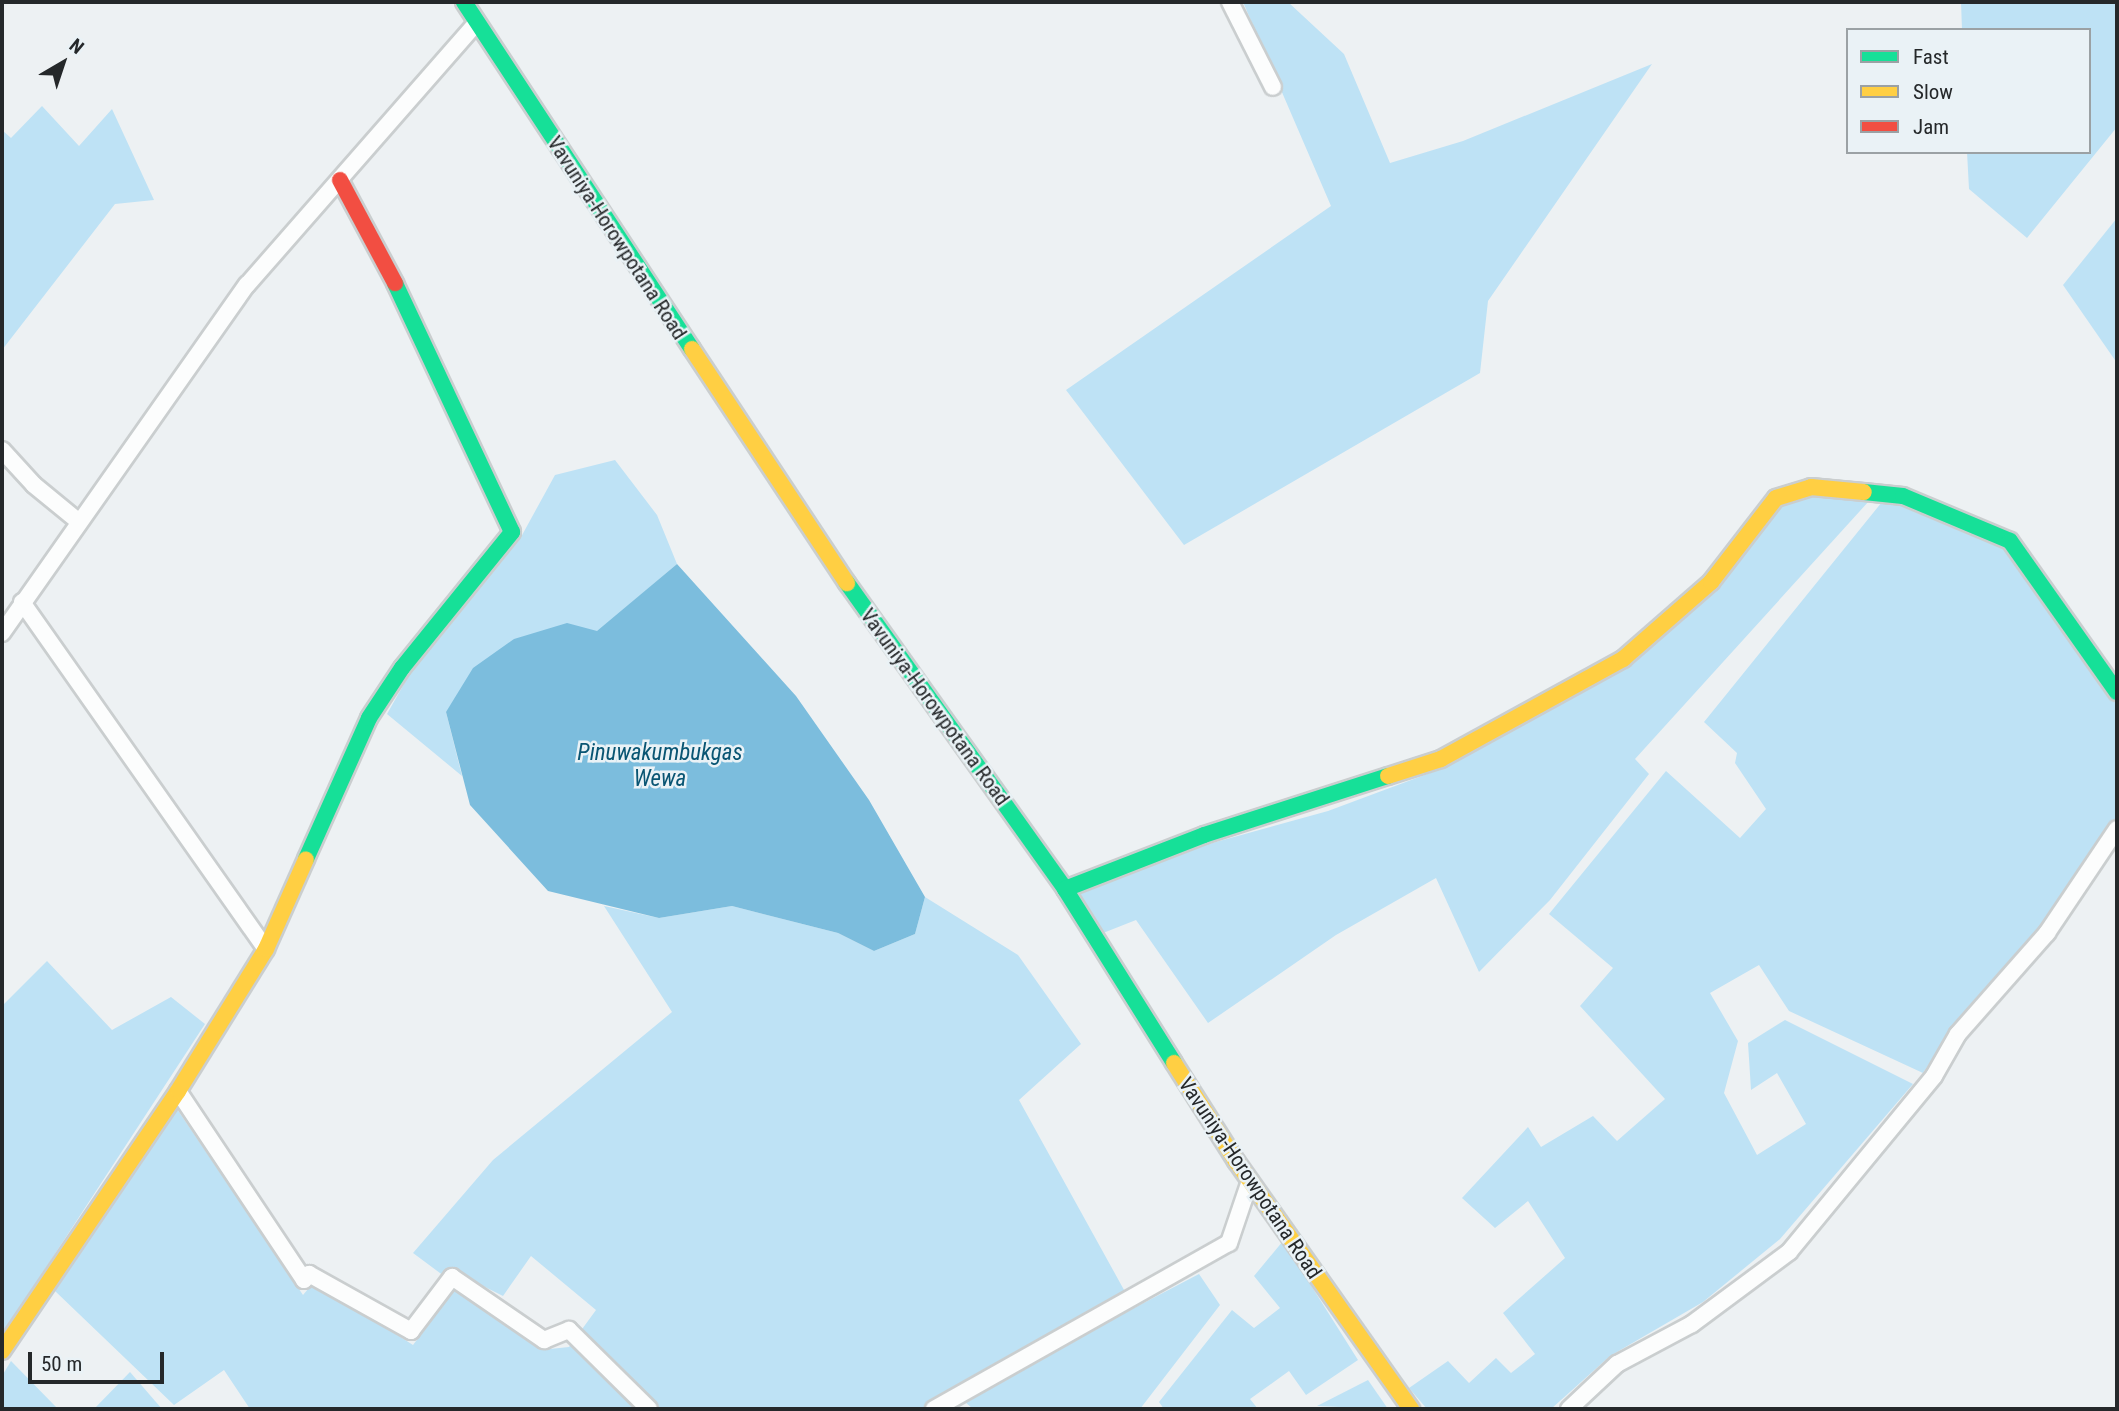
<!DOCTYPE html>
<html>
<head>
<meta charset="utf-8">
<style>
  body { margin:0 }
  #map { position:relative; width:2119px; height:1411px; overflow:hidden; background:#edf1f3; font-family:"Roboto Condensed",sans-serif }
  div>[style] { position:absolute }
  .green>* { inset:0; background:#bee2f5 }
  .water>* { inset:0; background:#7cbddd }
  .roads { filter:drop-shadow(2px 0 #cacecf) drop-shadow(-2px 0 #cacecf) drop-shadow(0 2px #cacecf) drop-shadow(0 -2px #cacecf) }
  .street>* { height:16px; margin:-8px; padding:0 8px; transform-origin:8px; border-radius:8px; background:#fcfdfd }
  .fast>* { height:16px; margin:-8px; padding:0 8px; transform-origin:8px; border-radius:8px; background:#16e098 }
  .slow>* { height:16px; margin:-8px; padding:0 8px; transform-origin:8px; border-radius:8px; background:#ffcf43 }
  .jam>* { height:16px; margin:-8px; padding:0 8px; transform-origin:8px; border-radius:8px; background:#f24e42 }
  span { translate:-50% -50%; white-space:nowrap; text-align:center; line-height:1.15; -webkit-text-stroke:5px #eaf2f6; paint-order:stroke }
  .street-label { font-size:21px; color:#25282a }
  .water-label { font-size:23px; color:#095573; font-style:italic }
  .frame { position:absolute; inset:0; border:4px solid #25282a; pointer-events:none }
  .legend { position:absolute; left:1846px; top:28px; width:245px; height:126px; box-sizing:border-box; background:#eaf2f6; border:2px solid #9ba1a4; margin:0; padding:9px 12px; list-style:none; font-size:21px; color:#25282a }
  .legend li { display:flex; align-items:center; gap:14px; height:35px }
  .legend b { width:35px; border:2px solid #9ba1a4 }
  .north { position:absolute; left:28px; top:28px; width:70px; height:70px; -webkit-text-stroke:5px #eaf2f6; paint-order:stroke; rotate:39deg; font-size:19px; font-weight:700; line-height:28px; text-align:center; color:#25282a }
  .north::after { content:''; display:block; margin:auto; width:24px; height:32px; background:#25282a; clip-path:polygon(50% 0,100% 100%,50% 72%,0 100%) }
  .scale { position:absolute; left:28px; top:1352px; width:136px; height:32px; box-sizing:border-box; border:4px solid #25282a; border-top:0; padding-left:9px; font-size:21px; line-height:24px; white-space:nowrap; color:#25282a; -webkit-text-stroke:5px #eaf2f6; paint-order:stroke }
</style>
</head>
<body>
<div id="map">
  <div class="green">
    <i style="clip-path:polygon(1243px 2px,1288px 2px,1344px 54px,1390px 163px,1463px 141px,1652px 64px,1488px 301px,1480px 373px,1184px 545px,1066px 390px,1331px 206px)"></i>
    <i style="clip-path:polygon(1961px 2px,2117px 2px,2117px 127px,2027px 238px,1969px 189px,1967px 152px,2089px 152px,2089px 30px,1962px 30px)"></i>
    <i style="clip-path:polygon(42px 106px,79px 146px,112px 109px,154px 200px,115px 204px,2px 350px,2px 130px,11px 138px)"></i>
    <i style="clip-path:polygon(2117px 218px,2117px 363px,2063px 285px)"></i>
    <i style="clip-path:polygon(615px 460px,657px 515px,677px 564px,597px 632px,446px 712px,462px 776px,387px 714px,409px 675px,521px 537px,555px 475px)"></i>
    <i style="clip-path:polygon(1821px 496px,1869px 501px,1635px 759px,1649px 774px,1550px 900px,1479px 972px,1436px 878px,1336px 935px,1208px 1023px,1136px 920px,1098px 935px,1074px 891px,1205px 845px,1328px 811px,1446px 767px,1627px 666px,1784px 502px)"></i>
    <i style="clip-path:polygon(1886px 497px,2007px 545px,2117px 702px,2117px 816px,2038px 930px,1953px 1029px,1923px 1073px,1789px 1011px,1759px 965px,1710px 993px,1738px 1041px,1724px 1093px,1757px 1155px,1806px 1124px,1777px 1073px,1751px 1090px,1748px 1043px,1785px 1020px,1913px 1084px,1780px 1239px,1703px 1302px,1610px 1356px,1551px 1409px,1427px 1409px,1409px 1388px,1448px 1361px,1469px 1383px,1496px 1358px,1511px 1373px,1535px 1354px,1503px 1313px,1565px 1258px,1528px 1201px,1495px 1228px,1462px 1198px,1528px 1127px,1541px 1147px,1593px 1116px,1617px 1141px,1665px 1099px,1580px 1006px,1613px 968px,1549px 914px,1666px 771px,1740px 838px,1766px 809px,1735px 763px,1737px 753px,1704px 722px)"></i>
    <i style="clip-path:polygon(925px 897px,1018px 955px,1081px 1044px,1019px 1100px,1134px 1308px,1199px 1274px,1220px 1305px,1140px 1409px,973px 1409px,965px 1402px,953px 1409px,250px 1409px,224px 1370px,174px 1405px,55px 1291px,177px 1109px,303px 1295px,314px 1282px,413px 1345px,456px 1288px,540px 1350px,569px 1347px,596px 1310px,531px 1256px,503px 1296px,451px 1270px,444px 1276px,413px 1253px,493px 1160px,672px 1012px,604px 906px,659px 918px,732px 906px,838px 933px,874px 951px,915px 934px)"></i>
    <i style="clip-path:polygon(47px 961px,112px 1030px,171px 997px,205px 1024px,2px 1335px,2px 1006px)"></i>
    <i style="clip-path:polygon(1283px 1241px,1358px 1360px,1306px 1395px,1289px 1371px,1250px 1399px,1258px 1409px,1164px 1409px,1159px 1402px,1232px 1310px,1254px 1328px,1280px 1308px,1254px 1276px)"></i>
    <i style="clip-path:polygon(11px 1361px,58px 1409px,2px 1409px,2px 1376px)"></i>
    <i style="clip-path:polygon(130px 1372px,162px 1409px,94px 1409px)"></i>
    <i style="clip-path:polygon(1368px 1380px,1388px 1409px,1317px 1406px)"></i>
  </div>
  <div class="water">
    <i style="clip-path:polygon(677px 564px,796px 696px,869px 800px,925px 897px,915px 934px,874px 951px,838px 933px,732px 906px,659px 918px,548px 891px,470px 805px,446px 712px,473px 668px,514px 639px,567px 623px,597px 631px)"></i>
  </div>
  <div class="roads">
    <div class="street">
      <i style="left:1230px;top:2px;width:95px;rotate:63.2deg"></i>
      <i style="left:2px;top:450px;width:47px;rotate:47.6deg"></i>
      <i style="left:34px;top:485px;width:57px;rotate:39.3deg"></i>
      <i style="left:22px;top:602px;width:424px;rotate:54.9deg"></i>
      <i style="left:2px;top:633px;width:426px;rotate:-54.9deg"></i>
      <i style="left:247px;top:285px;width:348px;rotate:-48.8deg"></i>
      <i style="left:178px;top:1091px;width:227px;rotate:56.3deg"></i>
      <i style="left:304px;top:1280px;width:8px;rotate:-50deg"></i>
      <i style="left:309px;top:1274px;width:117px;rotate:29.2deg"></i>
      <i style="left:411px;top:1331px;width:68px;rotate:-52.8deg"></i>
      <i style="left:452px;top:1277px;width:112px;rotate:34.4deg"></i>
      <i style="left:544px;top:1340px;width:27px;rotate:-22deg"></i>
      <i style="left:569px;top:1330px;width:112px;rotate:44.6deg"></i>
      <i style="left:934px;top:1409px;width:338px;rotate:-29.4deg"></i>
      <i style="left:1229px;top:1243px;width:65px;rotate:-71.3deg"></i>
      <i style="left:1569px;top:1409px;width:66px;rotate:-43.2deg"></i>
      <i style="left:1617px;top:1364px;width:85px;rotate:-28.1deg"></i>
      <i style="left:1692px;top:1324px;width:121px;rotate:-36.6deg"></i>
      <i style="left:1789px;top:1252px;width:228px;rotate:-50.5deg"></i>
      <i style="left:1934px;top:1076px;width:48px;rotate:-60.3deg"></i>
      <i style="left:1958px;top:1034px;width:135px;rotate:-48.6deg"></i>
      <i style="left:2047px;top:933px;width:125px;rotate:-56.1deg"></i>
    </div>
    <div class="fast">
      <i style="left:464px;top:2px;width:415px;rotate:56.7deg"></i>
      <i style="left:1864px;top:492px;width:39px;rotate:6deg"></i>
      <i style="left:1903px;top:496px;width:116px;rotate:22.8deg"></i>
      <i style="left:2010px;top:541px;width:185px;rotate:54.7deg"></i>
      <i style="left:847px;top:583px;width:376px;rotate:54.5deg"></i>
      <i style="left:1065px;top:889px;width:205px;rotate:57.9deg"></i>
      <i style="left:306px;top:859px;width:154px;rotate:-65.9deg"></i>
      <i style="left:369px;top:718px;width:60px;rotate:-56.6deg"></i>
      <i style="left:402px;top:668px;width:175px;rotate:-51deg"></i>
      <i style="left:512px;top:532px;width:275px;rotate:-115.2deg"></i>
      <i style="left:1065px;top:889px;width:149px;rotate:-21.2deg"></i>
      <i style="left:1204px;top:835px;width:193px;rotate:-17.8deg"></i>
    </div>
    <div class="slow">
      <i style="left:692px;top:349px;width:281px;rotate:56.5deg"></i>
      <i style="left:1388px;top:776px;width:56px;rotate:-17.8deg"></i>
      <i style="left:1441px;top:759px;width:208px;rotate:-28.8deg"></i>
      <i style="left:1623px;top:659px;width:117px;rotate:-41.2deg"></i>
      <i style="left:1711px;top:582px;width:106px;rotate:-52.3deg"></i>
      <i style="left:1776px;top:498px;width:37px;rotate:-17deg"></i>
      <i style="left:1811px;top:487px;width:53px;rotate:5.4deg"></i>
      <i style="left:1174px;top:1063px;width:116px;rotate:57.7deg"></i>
      <i style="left:1236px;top:1161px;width:304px;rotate:54.8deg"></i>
      <i style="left:2px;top:1351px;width:314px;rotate:-55.9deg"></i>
      <i style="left:178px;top:1091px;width:167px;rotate:-58.2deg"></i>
      <i style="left:266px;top:949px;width:98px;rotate:-66deg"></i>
    </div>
    <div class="jam">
      <i style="left:340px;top:180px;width:117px;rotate:61.9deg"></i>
    </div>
  </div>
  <div class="street-label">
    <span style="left:617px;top:238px;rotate:57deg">Vavuniya-Horowpotana Road</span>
    <span style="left:935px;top:707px;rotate:54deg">Vavuniya-Horowpotana Road</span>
    <span style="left:1250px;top:1178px;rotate:56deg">Vavuniya-Horowpotana Road</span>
  </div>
  <div class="water-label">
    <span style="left:660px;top:766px">Pinuwakumbukgas<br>Wewa</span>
  </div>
  <div class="frame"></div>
  <ul class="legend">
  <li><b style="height:9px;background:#16e098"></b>Fast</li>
  <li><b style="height:9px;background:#ffcf43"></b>Slow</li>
  <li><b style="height:9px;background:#f24e42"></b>Jam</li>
  </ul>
  <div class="north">N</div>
  <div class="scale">50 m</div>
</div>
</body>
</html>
